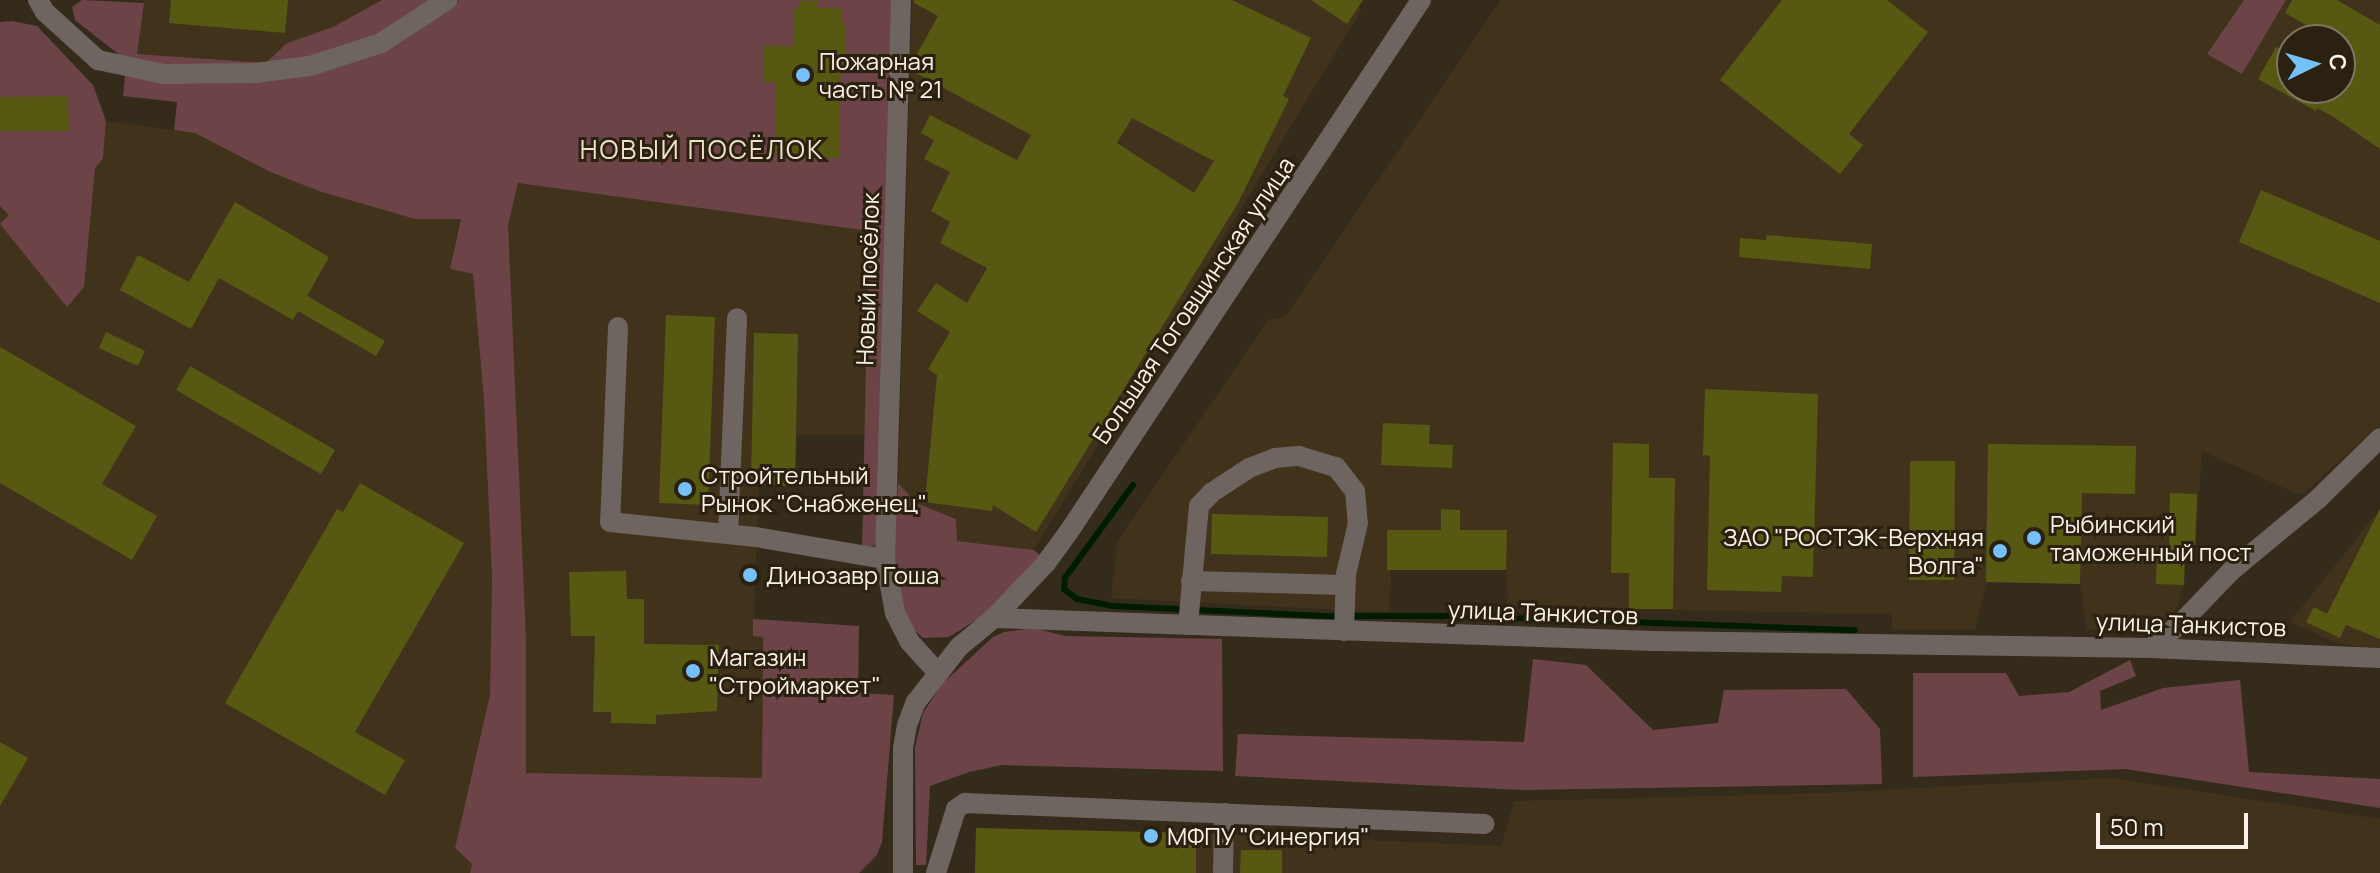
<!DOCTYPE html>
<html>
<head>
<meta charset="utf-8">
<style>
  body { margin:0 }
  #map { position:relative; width:2380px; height:873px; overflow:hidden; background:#352b1a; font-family:Manrope,sans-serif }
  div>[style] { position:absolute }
  .built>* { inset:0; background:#41331b }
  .green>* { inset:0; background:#6c4448 }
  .stream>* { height:6px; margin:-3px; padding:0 3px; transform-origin:3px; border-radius:3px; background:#001c00 }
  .building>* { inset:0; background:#575913 }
  .minor>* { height:20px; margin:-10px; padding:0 10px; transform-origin:10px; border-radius:10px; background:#6e6460 }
  .dots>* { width:22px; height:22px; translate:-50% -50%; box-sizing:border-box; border:4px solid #2b2110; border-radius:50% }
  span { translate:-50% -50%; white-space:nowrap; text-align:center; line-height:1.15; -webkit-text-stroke:6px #2b2110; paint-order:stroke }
  .poi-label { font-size:24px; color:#faf2e8 }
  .left { translate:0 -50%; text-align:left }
  .right { translate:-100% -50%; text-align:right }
  .street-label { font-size:24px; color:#faf2e8 }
  .neighbourhood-label { font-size:26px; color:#efe1cc; letter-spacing:2px }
  .north { position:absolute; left:2276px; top:24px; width:80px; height:80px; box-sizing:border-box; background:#2b2110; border:2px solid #7e7566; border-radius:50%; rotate:85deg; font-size:22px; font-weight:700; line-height:32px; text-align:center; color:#faf2e8 }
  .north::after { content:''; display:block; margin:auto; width:28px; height:36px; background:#75c0f6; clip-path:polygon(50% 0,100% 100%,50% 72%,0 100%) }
  .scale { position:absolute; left:2096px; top:813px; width:152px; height:36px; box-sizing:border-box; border:4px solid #faf2e8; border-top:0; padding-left:10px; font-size:24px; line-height:28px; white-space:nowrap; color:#faf2e8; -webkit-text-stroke:6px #2b2110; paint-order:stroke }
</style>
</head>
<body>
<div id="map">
  <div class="built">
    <i style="clip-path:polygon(144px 0,382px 0,333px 27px,287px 43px,267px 63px,136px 54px)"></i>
    <i style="clip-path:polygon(912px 0,1363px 0,1359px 7px,1362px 9px,1034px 550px,957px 541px,956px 519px,916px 503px,898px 483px)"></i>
    <i style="clip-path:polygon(evenodd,1501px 0,2244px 0,2207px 54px,2242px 74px,2286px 0,2380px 0,2380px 424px,2304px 493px,2296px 493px,2202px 451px,2195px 549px,2185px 549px,2184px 585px,2173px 619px,2145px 631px,2087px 630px,2080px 584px,1987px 582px,1975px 629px,1892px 629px,1892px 614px,1508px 607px,1506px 570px,1391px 570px,1390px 611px,1384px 612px,1111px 598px,1117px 542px,1268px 320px,1285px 317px,1501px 0,2292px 40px,2340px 40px,2340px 88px,2292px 88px,2292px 40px)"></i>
    <i style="clip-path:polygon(106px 121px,195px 133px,271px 173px,415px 219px,461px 218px,450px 269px,473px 274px,484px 401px,492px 576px,490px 695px,455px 848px,472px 864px,470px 873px,0 873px,0 206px,10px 215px,0 224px,95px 167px,103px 158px)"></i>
    <i style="clip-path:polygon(518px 183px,869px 231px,867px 435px,797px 435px,795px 486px,759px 486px,753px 635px,763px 636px,762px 778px,526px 774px,526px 638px,508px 258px,508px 225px)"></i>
    <i style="clip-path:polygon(2380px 509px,2380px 648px,2338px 644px,2290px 622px)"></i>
    <i style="clip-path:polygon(2112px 778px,2380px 819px,2380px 873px,975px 873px,976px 828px,1224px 834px,1501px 846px,1514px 801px,1824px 793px)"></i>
  </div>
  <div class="green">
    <i style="clip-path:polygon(82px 0,144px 3px,137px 54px,266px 63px,287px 43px,333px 27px,382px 0,434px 0,378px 35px,308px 61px,256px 68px,164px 68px,122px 57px,75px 20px,72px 7px)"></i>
    <i style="clip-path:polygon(459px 0,892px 0,878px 538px,874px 546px,862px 549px,869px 231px,518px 183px,508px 225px,526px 638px,526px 773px,762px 778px,763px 637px,753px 636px,753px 619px,859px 626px,858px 693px,894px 695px,882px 842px,877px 855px,859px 873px,470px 873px,472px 864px,455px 848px,490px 695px,492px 576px,484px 401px,473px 274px,450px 269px,461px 219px,415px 219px,322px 192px,270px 172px,195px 133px,174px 130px,177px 102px,123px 96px,125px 76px,162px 81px,256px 80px,420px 28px)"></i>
    <i style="clip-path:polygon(2244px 0,2286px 0,2242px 74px,2207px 54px)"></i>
    <i style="clip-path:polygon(12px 21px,37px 26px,93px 85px,106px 121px,103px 158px,95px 168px,84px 287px,67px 307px,0 224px,9px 215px,0 206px,0 22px)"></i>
    <i style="clip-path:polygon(898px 483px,916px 503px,956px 519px,957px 541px,1034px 550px,1042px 557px,987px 613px,949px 637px,923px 638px,910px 626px,903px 610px,893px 560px)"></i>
    <i style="clip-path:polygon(1034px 628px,1065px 636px,1222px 639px,1223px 771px,1002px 765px,969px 772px,930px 786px,926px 865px,916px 865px,915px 748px,923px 713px,943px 683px,993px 637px,1004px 632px)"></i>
    <i style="clip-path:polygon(1533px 659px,1586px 665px,1653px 730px,1718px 723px,1724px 690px,1846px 689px,1880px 729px,1882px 784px,1524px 790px,1235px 776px,1238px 734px,1524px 742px)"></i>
    <i style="clip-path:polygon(2130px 660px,2136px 676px,2100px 691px,2101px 710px,2163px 688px,2240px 680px,2249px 772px,2380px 779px,2380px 808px,2125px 769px,1913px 777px,1913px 673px,2006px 673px,2019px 696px,2069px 692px)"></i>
  </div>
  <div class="stream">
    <i style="left:1133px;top:485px;width:115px;rotate:126.2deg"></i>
    <i style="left:1065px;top:578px;width:11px;rotate:95deg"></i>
    <i style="left:1064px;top:589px;width:16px;rotate:38deg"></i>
    <i style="left:1077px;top:599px;width:36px;rotate:11deg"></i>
    <i style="left:1112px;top:606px;width:215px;rotate:2.7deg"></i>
    <i style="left:1327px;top:616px;width:138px"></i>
    <i style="left:1465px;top:616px;width:390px;rotate:2.1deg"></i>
  </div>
  <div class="building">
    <i style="clip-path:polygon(171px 0,288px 0,285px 33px,169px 23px)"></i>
    <i style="clip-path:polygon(evenodd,914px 0,1232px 0,1311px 38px,1283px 96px,1289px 99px,1238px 203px,1036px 532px,993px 505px,992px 511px,925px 502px,937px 375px,928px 369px,950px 332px,917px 311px,936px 283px,967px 303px,987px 268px,940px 243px,950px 222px,931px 211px,950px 172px,924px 159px,934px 140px,921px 133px,930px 115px,1017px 160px,1031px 135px,912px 71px,912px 63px,938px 16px,914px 3px,914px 0,1132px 118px,1214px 161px,1194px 193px,1117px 143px,1132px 118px)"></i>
    <i style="clip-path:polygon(1311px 0,1363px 0,1347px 24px)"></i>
    <i style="clip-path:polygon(1782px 0,1887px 0,1928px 32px,1849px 134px,1863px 145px,1840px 174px,1720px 80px)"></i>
    <i style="clip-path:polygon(2292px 0,2337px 0,2380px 25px,2380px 149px,2335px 118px,2317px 108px,2316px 111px,2258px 79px,2276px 47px,2292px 56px,2292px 88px,2340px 88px,2340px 40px,2332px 40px,2285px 13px)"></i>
    <i style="clip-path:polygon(800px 1px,818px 1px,818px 8px,841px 8px,841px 24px,845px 24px,845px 69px,841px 69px,839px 102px,839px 158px,776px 158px,776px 82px,764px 82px,764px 46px,793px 46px,793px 8px,800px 8px)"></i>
    <i style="clip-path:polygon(68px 96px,69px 131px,0 131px,0 97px)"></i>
    <i style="clip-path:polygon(2261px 190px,2380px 241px,2380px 303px,2239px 242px)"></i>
    <i style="clip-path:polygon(235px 202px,329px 257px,307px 296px,385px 341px,376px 356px,298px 311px,293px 320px,219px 278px,191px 329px,120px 290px,138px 255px,189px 282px)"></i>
    <i style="clip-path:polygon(1767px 235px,1872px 244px,1870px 269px,1739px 257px,1740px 238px,1766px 240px)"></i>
    <i style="clip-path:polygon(666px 315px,715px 317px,708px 505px,659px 503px)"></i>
    <i style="clip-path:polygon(106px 332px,145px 351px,138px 366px,99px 348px)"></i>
    <i style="clip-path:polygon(754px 333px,798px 334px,795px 486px,751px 485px)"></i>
    <i style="clip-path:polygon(0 347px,136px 426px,102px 484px,157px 516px,132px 560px,0 483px)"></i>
    <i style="clip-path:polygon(190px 366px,335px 450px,321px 474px,176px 390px)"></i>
    <i style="clip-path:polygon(1705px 389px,1818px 394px,1813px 577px,1782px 576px,1781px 592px,1707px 590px,1710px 456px,1703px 455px)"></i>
    <i style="clip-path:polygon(1383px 423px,1430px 425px,1429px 444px,1453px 445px,1452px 468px,1381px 465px)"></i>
    <i style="clip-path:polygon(1613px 443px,1649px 444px,1649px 478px,1675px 478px,1673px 609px,1629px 609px,1629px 573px,1611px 573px)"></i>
    <i style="clip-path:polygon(1988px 444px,2136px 446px,2135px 494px,2082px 493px,2080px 584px,1986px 582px)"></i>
    <i style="clip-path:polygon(1910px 461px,1955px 461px,1954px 580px,1909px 580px)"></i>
    <i style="clip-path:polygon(360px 483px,464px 543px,355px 732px,405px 760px,385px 795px,225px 703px,337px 509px,343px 512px)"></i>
    <i style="clip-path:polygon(2170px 493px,2197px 494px,2195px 549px,2185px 549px,2184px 585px,2156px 584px,2157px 547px,2169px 547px)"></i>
    <i style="clip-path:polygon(1441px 509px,1460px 510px,1460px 530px,1507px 530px,1506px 570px,1387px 570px,1387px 530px,1441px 530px)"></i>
    <i style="clip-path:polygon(2380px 509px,2380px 639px,2346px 625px,2340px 638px,2306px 622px,2314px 607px,2327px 614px)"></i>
    <i style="clip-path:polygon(1212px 514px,1328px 517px,1327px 557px,1211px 554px)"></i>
    <i style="clip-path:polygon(626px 571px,627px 599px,644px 599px,644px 644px,719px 645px,717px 711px,656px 715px,656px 724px,611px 723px,611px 712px,593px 712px,595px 636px,571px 636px,569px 572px)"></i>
    <i style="clip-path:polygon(0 742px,28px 758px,0 806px)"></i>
    <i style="clip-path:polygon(976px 828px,1196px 833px,1196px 873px,975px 873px)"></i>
    <i style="clip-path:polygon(1241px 850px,1282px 850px,1282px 873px,1240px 873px)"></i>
  </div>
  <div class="minor">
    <i style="left:38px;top:0;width:14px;rotate:60deg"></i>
    <i style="left:45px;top:12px;width:72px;rotate:42.2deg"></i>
    <i style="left:98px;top:60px;width:67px;rotate:12deg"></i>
    <i style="left:164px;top:74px;width:91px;rotate:-0.6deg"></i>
    <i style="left:255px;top:73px;width:55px;rotate:-7.3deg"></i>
    <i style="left:310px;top:66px;width:75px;rotate:-17.9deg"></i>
    <i style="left:381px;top:43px;width:79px;rotate:-33.1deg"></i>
    <i style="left:901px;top:0;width:559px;rotate:91.64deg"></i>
    <i style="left:885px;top:559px;width:55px;rotate:79.5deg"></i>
    <i style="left:895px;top:613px;width:31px;rotate:63deg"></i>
    <i style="left:909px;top:641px;width:42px;rotate:47.9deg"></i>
    <i style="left:618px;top:327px;width:195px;rotate:92.3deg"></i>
    <i style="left:610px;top:522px;width:147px;rotate:5.9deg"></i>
    <i style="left:756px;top:537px;width:131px;rotate:9.7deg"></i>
    <i style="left:728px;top:534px;width:216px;rotate:-87.6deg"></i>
    <i style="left:1191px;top:581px;width:154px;rotate:1.5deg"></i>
    <i style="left:994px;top:618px;width:660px;rotate:2deg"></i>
    <i style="left:1654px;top:641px;width:497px;rotate:0.8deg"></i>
    <i style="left:2151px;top:648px;width:229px;rotate:2.5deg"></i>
    <i style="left:1188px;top:625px;width:120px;rotate:-84.7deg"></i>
    <i style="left:1199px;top:506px;width:18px;rotate:-47deg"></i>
    <i style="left:1211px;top:493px;width:45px;rotate:-33.3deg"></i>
    <i style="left:1249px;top:468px;width:28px;rotate:-21deg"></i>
    <i style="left:1275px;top:458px;width:24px;rotate:-5deg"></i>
    <i style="left:1299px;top:456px;width:39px;rotate:17deg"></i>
    <i style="left:1336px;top:467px;width:31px;rotate:52deg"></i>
    <i style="left:1355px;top:491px;width:32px;rotate:85deg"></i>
    <i style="left:1358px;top:523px;width:52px;rotate:103.2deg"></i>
    <i style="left:1346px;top:574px;width:57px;rotate:92deg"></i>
    <i style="left:2151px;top:648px;width:40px;rotate:-40deg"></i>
    <i style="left:2182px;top:622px;width:71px;rotate:-46.1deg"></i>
    <i style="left:2231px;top:571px;width:113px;rotate:-39.6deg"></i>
    <i style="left:2318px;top:499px;width:87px;rotate:-44.5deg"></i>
    <i style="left:903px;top:873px;width:125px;rotate:-90deg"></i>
    <i style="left:903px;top:748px;width:23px;rotate:-80deg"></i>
    <i style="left:907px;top:725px;width:25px;rotate:-69deg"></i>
    <i style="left:916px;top:702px;width:70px;rotate:-52deg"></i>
    <i style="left:959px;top:647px;width:45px;rotate:-39.6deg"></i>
    <i style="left:994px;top:618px;width:76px;rotate:-46.6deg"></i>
    <i style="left:1046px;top:563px;width:37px;rotate:-54deg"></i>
    <i style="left:1068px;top:533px;width:639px;rotate:-56.48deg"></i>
    <i style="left:936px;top:873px;width:67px;rotate:-72.6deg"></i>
    <i style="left:956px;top:809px;width:11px;rotate:-34deg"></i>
    <i style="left:965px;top:803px;width:520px;rotate:2.31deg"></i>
    <i style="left:1223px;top:873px;width:60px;rotate:-89deg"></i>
  </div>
  <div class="dots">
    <i style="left:803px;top:75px;background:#75c0f6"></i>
    <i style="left:685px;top:489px;background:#75c0f6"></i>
    <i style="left:2034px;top:538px;background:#75c0f6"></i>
    <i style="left:2000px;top:551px;background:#75c0f6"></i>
    <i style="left:750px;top:575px;background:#75c0f6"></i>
    <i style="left:693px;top:671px;background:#75c0f6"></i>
    <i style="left:1151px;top:836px;background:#75c0f6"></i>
  </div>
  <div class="poi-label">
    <span class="left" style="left:819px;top:75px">Пожарная<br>часть № 21</span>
    <span class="left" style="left:701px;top:489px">Стройтельный<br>Рынок "Снабженец"</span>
    <span class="left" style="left:2050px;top:538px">Рыбинский<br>таможенный пост</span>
    <span class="right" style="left:1984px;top:551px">ЗАО "РОСТЭК-Верхняя<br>Волга"</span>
    <span class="left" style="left:766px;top:575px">Динозавр Гоша</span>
    <span class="left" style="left:709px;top:671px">Магазин<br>"Строймаркет"</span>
    <span class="left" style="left:1167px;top:836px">МФПУ "Синергия"</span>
  </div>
  <div class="street-label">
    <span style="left:867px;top:279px;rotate:-88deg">Новый посёлок</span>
    <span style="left:1193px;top:300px;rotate:-56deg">Большая Тоговщинская улица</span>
    <span style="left:1543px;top:612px;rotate:2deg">улица Танкистов</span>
    <span style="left:2191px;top:624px;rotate:2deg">улица Танкистов</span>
  </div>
  <div class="neighbourhood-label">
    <span style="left:702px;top:150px">НОВЫЙ ПОСЁЛОК</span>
  </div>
  <div class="north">С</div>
  <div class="scale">50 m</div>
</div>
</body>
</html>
